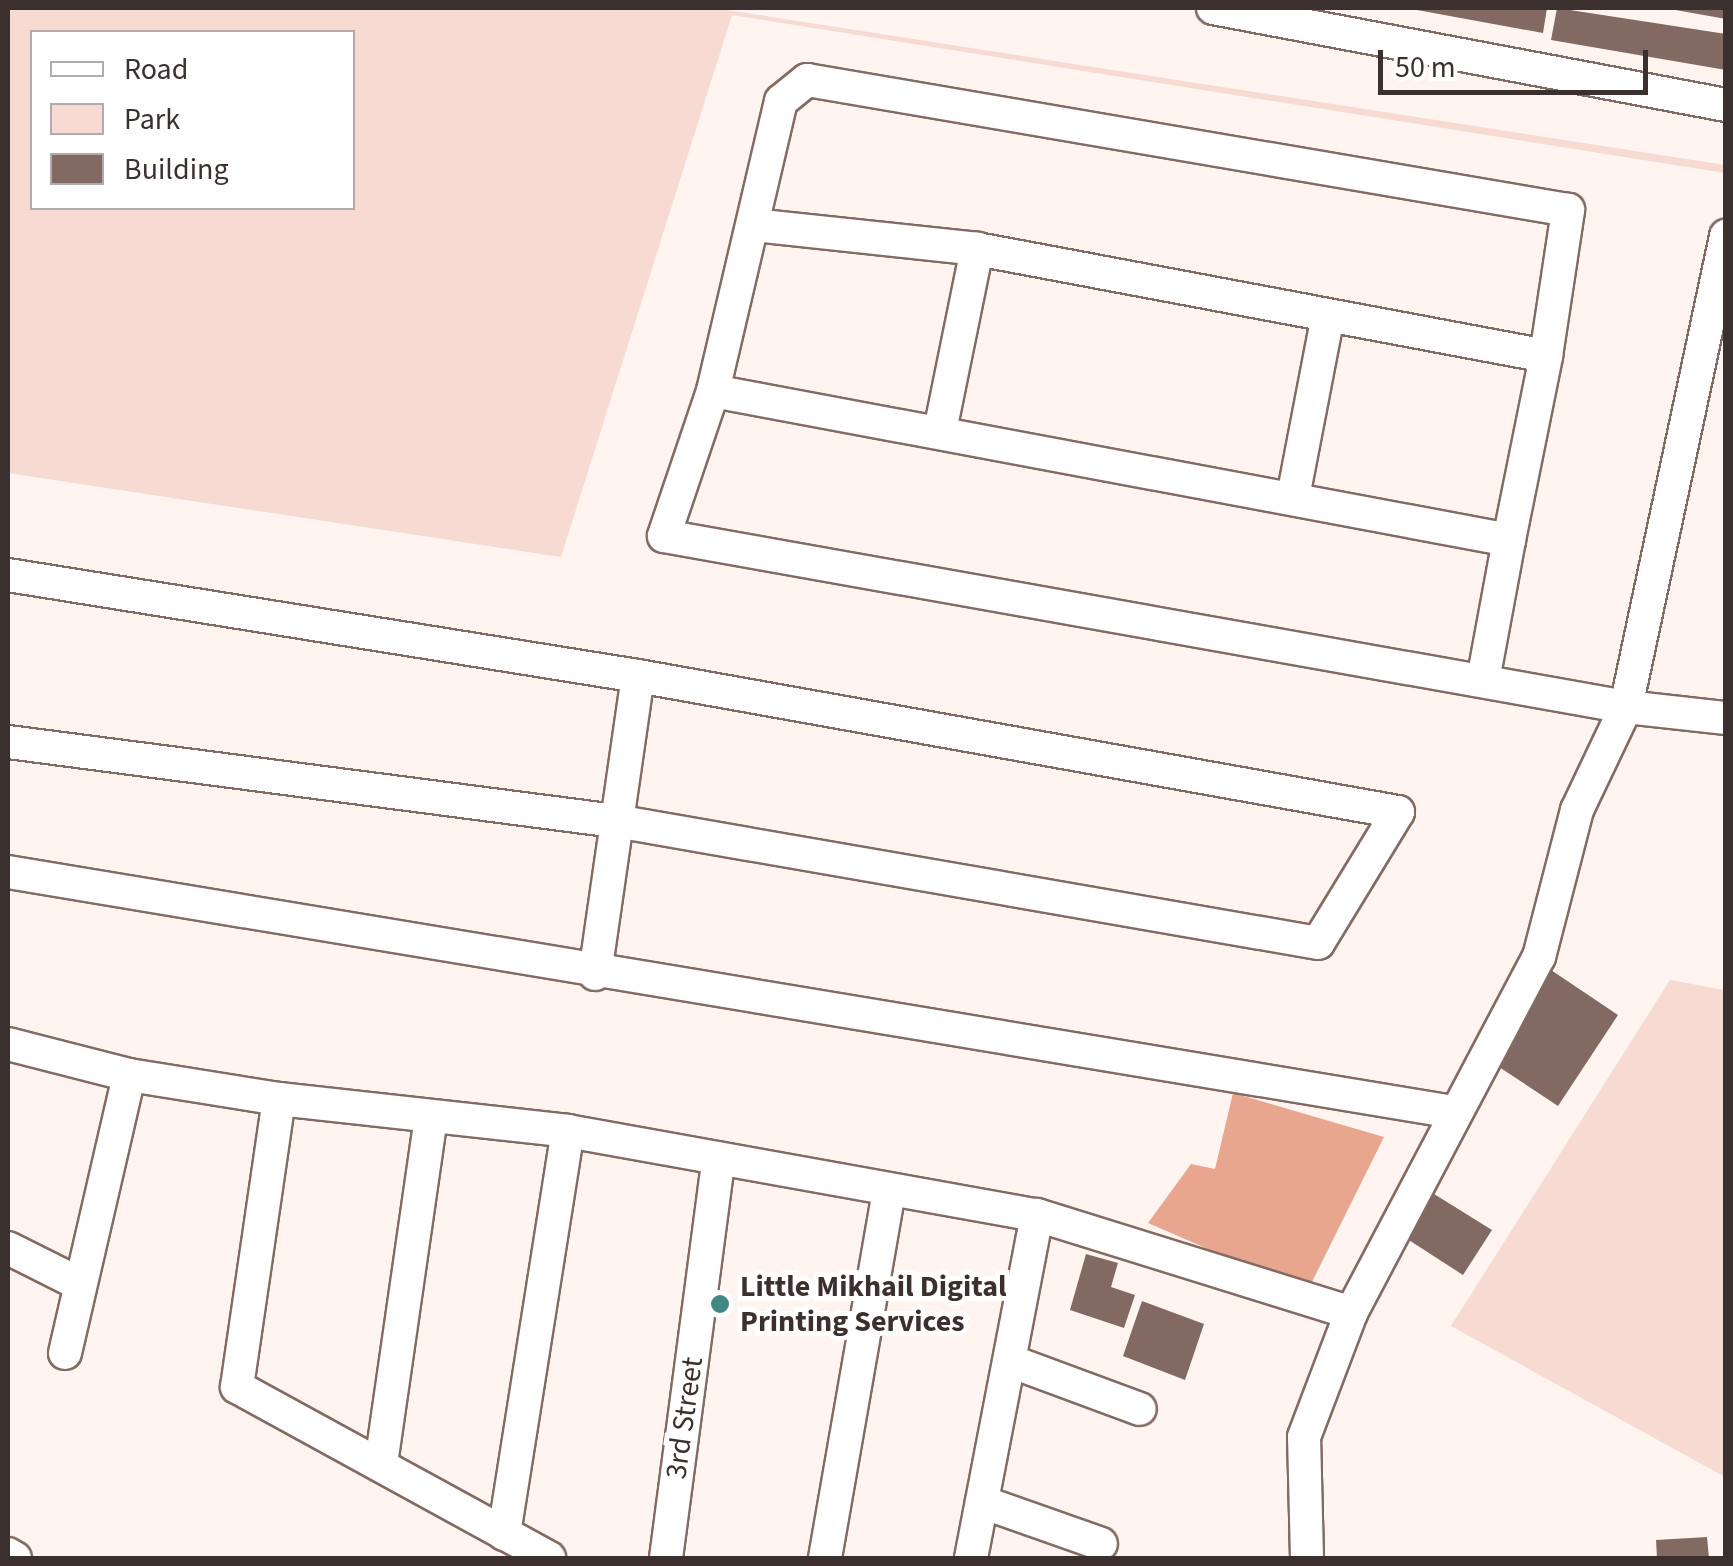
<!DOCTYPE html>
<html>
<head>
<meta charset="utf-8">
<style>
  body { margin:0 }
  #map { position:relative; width:1733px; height:1566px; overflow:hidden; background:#fff4f0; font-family:"Source Sans 3",sans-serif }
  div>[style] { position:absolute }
  .green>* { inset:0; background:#f7dad1 }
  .forest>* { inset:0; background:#e9a68f }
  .building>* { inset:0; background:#826961 }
  .roads { filter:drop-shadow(2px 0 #836a62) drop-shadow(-2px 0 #836a62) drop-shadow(0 2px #836a62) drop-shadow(0 -2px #836a62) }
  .street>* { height:32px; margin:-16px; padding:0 16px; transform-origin:16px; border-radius:16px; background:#fff }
  .dots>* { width:28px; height:28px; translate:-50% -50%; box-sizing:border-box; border:5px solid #fff; border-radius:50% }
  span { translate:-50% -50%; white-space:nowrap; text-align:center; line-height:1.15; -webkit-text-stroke:10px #fff; paint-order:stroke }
  .poi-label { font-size:30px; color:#3b302d; font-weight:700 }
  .left { translate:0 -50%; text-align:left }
  .street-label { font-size:30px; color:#3b302d }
  .frame { position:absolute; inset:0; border:10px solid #3b302d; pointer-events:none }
  .legend { position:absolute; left:30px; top:30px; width:325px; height:180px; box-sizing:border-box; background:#fff; border:2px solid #b1acab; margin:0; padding:12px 18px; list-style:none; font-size:30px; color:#3b302d }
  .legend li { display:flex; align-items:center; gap:20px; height:50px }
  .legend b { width:50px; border:2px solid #b1acab }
  .scale { position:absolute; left:1378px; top:50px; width:270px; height:45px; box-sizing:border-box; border:5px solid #3b302d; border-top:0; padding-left:12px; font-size:30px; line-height:35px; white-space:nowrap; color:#3b302d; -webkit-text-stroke:8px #fff; paint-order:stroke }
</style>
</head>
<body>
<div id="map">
  <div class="green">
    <i style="clip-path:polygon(evenodd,8px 8px,714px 8px,1725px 165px,1725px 173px,732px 15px,561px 557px,8px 473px,8px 8px,32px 32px,352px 32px,352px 208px,32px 208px,32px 32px)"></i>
    <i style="clip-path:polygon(1670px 980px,1725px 990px,1725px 1477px,1451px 1326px)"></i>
  </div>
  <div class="forest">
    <i style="clip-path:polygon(1233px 1093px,1384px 1137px,1307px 1292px,1148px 1223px,1191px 1164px,1215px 1169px)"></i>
  </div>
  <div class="building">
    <i style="clip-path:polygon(1406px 8px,1547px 8px,1543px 33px)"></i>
    <i style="clip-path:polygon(1557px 8px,1726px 34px,1726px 70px,1551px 40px)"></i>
    <i style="clip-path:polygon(1670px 8px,1726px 8px,1726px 19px,1670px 9px)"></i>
    <i style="clip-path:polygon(1551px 970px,1618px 1015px,1558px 1106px,1490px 1061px)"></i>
    <i style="clip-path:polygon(1426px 1189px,1492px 1230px,1463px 1275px,1398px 1233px)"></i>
    <i style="clip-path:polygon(1086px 1254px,1118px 1263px,1111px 1287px,1135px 1295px,1124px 1328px,1070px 1310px)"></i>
    <i style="clip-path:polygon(1142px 1301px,1204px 1324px,1185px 1380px,1123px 1356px)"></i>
    <i style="clip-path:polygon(1707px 1537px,1709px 1558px,1657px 1558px,1656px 1540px)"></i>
  </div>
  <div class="roads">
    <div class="street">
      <i style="left:1213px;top:8px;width:522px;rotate:10.71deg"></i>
      <i style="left:754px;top:225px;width:224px;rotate:6.1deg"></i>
      <i style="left:977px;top:249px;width:579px;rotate:10.65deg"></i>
      <i style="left:1546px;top:356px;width:148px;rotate:-81.4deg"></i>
      <i style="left:1568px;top:210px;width:772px;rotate:-170.31deg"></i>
      <i style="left:807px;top:80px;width:33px;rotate:141deg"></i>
      <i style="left:781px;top:101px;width:298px;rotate:103.2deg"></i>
      <i style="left:713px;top:391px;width:153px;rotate:108.7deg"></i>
      <i style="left:664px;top:536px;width:977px;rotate:10.08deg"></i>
      <i style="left:1626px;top:707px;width:101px;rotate:6.3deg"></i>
      <i style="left:713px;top:391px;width:810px;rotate:10.6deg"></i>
      <i style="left:1509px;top:540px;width:142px;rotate:100.5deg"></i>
      <i style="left:940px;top:431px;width:186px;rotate:-78.5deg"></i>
      <i style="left:1293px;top:497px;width:184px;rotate:-79.1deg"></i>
      <i style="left:1509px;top:540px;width:188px;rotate:-78.6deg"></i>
      <i style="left:8px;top:575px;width:638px;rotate:9.11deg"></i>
      <i style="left:638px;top:676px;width:772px;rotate:10.15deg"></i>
      <i style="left:1398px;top:812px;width:153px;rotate:121.4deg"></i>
      <i style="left:1318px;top:943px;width:714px;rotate:-170.15deg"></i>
      <i style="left:615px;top:821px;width:612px;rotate:-172.58deg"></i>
      <i style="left:8px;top:872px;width:1465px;rotate:9.43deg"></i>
      <i style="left:595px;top:974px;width:301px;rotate:-81.8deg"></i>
      <i style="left:8px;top:1044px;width:125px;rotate:14.4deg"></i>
      <i style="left:129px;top:1075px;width:152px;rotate:9.1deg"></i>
      <i style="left:279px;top:1099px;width:291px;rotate:6.3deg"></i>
      <i style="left:568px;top:1131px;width:476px;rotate:10.2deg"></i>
      <i style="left:1037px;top:1215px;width:329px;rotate:17.3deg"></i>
      <i style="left:279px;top:1099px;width:291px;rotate:98.3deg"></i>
      <i style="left:237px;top:1387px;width:356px;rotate:28.7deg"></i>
      <i style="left:8px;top:1248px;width:80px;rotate:26.6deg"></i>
      <i style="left:65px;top:1353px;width:285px;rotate:-77deg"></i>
      <i style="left:1013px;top:1362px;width:135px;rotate:20.3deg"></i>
      <i style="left:381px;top:1464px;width:350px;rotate:-81.8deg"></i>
      <i style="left:982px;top:1502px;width:126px;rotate:19.4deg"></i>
      <i style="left:504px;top:1534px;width:408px;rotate:-81deg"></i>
      <i style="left:8px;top:1554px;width:8px;rotate:30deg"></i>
      <i style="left:666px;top:1558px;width:403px;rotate:-82.5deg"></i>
      <i style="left:825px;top:1558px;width:374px;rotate:-80.1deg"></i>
      <i style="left:971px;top:1558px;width:349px;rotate:-79.1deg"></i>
      <i style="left:1307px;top:1558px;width:121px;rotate:-91.4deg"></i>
      <i style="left:1304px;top:1437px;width:133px;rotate:-69.2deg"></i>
      <i style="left:1351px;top:1313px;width:403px;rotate:-62.2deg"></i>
      <i style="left:1539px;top:957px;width:152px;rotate:-75.5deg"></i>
      <i style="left:1577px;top:810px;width:114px;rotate:-64.6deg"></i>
      <i style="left:1626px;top:707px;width:482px;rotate:-78deg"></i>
    </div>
  </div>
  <div class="dots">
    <i style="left:720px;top:1304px;background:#418883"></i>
  </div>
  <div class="poi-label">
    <span class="left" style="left:740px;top:1304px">Little Mikhail Digital<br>Printing Services</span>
  </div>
  <div class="street-label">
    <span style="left:685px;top:1418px;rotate:-82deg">3rd Street</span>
  </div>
  <div class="frame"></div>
  <ul class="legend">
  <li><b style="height:12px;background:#fff"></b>Road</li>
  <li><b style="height:28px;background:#f7dad1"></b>Park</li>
  <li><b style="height:28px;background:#826961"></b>Building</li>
  </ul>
  <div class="scale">50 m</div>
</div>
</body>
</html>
